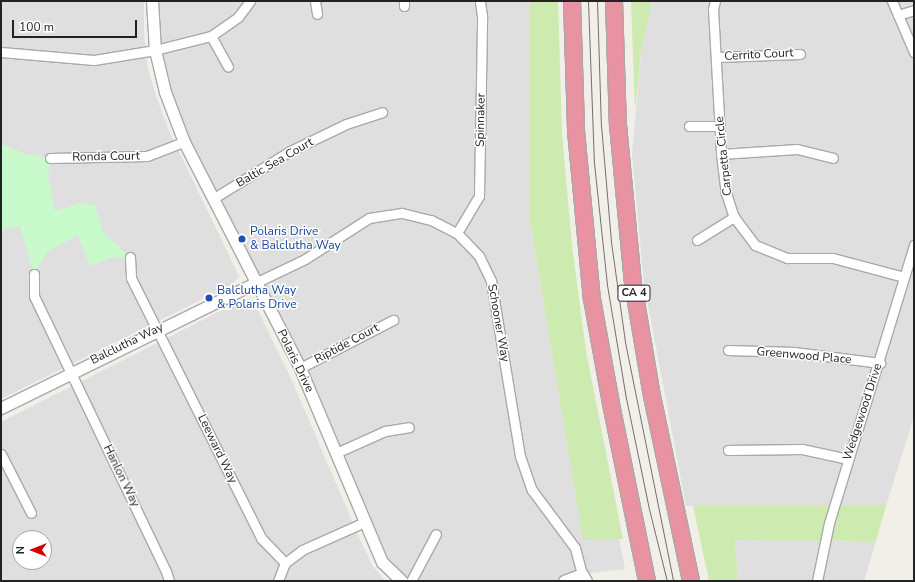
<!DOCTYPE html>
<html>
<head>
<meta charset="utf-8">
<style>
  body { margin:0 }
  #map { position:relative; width:915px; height:582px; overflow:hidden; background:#f2efe9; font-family:"Nunito Sans",sans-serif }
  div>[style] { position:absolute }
  .residential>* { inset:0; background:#e0dfdf }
  .grass>* { inset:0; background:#cdebb0 }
  .park>* { inset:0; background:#c8facc }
  .roads { filter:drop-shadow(1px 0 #a9a9a9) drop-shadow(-1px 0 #a9a9a9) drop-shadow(0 1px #a9a9a9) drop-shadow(0 -1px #a9a9a9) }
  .minor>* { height:9px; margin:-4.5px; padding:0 4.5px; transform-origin:4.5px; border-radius:4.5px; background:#fff }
  .tertiary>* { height:11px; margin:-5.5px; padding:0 5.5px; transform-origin:5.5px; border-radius:5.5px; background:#fff }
  .motorway>* { height:16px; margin:-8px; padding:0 8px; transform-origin:8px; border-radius:8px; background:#e892a2 }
  .tram>* { height:1px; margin:-0.5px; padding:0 0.5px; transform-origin:0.5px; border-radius:0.5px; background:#707070 }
  .dots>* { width:11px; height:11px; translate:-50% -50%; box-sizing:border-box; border:2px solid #fff; border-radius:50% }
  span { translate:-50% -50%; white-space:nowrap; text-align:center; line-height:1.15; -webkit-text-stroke:3px #fff; paint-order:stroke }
  .shield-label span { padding:1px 3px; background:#fff; border:1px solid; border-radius:3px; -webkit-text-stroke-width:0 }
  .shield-label { font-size:11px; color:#222; font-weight:700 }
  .street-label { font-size:12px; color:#222 }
  .transit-label { font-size:12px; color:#164399 }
  .left { translate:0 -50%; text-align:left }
  .frame { position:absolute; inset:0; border:2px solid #222; pointer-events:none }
  .north { position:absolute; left:12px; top:530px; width:40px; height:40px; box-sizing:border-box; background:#fff; border:1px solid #a7a7a7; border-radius:50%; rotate:270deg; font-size:11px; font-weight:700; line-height:16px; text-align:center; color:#222 }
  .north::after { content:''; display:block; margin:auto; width:14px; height:18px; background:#d40000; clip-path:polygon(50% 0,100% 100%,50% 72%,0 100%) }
  .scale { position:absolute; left:12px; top:20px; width:125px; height:18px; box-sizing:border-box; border:2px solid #222; border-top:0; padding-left:5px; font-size:12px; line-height:14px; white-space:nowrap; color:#222; -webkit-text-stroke:3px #fff; paint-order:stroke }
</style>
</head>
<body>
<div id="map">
  <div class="residential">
    <i style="clip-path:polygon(1px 1px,144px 1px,144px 34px,148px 69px,156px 96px,169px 131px,239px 276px,233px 284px,1px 399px)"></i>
    <i style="clip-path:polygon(152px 1px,530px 1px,530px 221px,583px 539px,619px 539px,625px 569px,582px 574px,564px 581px,402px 581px,382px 562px,336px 453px,165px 92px)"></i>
    <i style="clip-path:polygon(652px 1px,914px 1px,914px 416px,886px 506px,686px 506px,644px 284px,632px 154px,641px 53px)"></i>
    <i style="clip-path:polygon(evenodd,244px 299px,254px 302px,294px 385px,362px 544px,372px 565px,385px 581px,1px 581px,1px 422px,244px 299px,20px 538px,44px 538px,44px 562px,20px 562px,20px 538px)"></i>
    <i style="clip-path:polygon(735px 540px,876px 541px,864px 581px,738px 581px)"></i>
  </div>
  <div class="grass">
    <i style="clip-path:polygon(530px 1px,558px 1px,562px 133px,572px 245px,586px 351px,623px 539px,583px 540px,530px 221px)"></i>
    <i style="clip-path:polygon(631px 1px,652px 1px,641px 53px,635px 110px)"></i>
    <i style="clip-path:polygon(693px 506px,886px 506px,876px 541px,735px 540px,738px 581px,709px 581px)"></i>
  </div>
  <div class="park">
    <i style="clip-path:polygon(1px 144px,23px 153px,50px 158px,48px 177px,55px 211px,82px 203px,95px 205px,103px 232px,130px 257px,110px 258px,90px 266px,78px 235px,47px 252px,34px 274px,20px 226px,1px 230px)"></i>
  </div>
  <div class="roads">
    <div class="minor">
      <i style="left:315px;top:1px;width:13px;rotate:81deg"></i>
      <i style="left:404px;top:1px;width:5px;rotate:90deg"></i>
      <i style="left:715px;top:1px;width:8px;rotate:104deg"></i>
      <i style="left:713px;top:9px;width:145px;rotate:86.8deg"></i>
      <i style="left:721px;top:154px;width:39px;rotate:83deg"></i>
      <i style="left:726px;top:193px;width:25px;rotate:72deg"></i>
      <i style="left:734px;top:217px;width:35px;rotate:53deg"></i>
      <i style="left:755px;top:245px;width:35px;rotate:22deg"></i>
      <i style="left:787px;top:258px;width:46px"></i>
      <i style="left:833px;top:258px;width:73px;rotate:15deg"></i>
      <i style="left:892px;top:1px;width:56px;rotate:66.7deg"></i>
      <i style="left:898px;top:15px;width:17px;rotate:-17deg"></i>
      <i style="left:211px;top:36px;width:35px;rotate:61deg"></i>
      <i style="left:1px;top:52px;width:93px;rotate:4.9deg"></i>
      <i style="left:94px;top:60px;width:62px;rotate:-9.3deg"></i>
      <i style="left:155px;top:50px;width:58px;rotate:-14deg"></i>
      <i style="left:211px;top:36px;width:33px;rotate:-35deg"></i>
      <i style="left:238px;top:17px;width:20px;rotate:-53deg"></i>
      <i style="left:718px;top:57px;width:82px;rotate:-2.1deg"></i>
      <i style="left:689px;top:126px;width:30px"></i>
      <i style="left:721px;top:154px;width:76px;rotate:-3.8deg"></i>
      <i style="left:797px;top:149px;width:37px;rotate:14deg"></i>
      <i style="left:50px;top:158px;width:97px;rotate:-1.2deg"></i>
      <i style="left:147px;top:156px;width:40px;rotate:-21deg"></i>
      <i style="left:214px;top:198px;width:89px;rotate:-31.7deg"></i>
      <i style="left:290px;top:151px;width:62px;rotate:-25.7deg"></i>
      <i style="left:346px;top:124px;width:38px;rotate:-18deg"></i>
      <i style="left:457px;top:233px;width:43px;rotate:-59.3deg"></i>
      <i style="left:479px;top:196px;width:180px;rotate:-89deg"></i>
      <i style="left:482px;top:16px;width:15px;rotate:-98deg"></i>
      <i style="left:697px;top:240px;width:44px;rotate:-31.9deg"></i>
      <i style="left:130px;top:257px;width:21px;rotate:87deg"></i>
      <i style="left:131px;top:278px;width:291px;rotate:63.4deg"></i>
      <i style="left:261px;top:538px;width:35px;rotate:46deg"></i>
      <i style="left:34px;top:274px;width:22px;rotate:90deg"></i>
      <i style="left:34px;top:296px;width:305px;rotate:64.4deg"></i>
      <i style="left:166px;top:571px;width:10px;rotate:73deg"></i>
      <i style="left:255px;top:283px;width:55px;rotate:-25.6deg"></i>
      <i style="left:305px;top:259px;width:76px;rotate:-32.6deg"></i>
      <i style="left:369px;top:218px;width:33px;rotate:-9deg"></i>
      <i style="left:402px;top:213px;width:30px;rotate:14deg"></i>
      <i style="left:431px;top:220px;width:29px;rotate:27deg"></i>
      <i style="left:457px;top:233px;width:32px;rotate:46deg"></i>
      <i style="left:479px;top:256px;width:28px;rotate:64deg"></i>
      <i style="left:491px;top:281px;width:177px;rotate:80.6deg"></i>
      <i style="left:520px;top:456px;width:36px;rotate:71deg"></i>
      <i style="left:532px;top:490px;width:72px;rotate:53.4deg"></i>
      <i style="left:575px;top:548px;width:27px;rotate:75deg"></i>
      <i style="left:728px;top:350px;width:66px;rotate:1.7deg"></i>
      <i style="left:794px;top:352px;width:87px;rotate:7.3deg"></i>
      <i style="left:300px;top:368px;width:105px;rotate:-27.3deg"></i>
      <i style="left:728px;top:450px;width:74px;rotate:-0.8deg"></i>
      <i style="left:802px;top:449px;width:47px;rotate:12.3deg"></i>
      <i style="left:336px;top:453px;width:54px;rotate:-24.2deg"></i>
      <i style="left:385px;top:431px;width:24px;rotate:-9deg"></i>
      <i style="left:1px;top:454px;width:66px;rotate:63deg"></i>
      <i style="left:278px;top:581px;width:19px;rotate:-69deg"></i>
      <i style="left:285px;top:563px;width:21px;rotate:-37deg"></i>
      <i style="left:302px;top:550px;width:69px;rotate:-24deg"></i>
      <i style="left:411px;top:581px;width:53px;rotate:-62deg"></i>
      <i style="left:817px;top:581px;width:59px;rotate:-78.3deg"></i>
      <i style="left:829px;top:523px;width:291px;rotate:-73deg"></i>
    </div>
    <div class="tertiary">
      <i style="left:152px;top:1px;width:49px;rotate:86.5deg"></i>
      <i style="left:155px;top:50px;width:43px;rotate:76.6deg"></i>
      <i style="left:165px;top:92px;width:53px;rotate:69.2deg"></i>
      <i style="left:184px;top:142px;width:254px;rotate:62.8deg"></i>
      <i style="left:300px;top:368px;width:211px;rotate:67.1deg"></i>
      <i style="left:382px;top:562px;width:28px;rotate:44deg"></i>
      <i style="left:1px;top:408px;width:283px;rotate:-26.2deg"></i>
      <i style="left:564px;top:581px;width:19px;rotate:-21deg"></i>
      <i style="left:582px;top:574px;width:8px;rotate:60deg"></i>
    </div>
    <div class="motorway">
      <i style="left:572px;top:1px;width:130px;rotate:88.2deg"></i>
      <i style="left:576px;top:131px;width:169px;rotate:84.6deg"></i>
      <i style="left:592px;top:299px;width:107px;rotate:79.7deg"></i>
      <i style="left:611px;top:404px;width:181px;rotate:78.5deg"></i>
      <i style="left:614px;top:1px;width:124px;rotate:88.2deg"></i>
      <i style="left:618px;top:125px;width:160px;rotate:84.6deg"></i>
      <i style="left:633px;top:284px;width:114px;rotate:80.4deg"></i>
      <i style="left:652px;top:396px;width:189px;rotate:78.1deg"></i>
    </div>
  </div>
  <div class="tram">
    <i style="left:588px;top:1px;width:162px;rotate:87.9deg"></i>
    <i style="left:594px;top:163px;width:123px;rotate:83.9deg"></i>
    <i style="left:607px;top:285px;width:115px;rotate:80.5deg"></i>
    <i style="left:626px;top:398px;width:113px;rotate:78.3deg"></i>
    <i style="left:649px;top:509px;width:74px;rotate:76deg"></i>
    <i style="left:597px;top:1px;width:124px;rotate:88.2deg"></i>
    <i style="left:601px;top:125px;width:117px;rotate:85.1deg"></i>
    <i style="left:611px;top:242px;width:101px;rotate:82deg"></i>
    <i style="left:625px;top:342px;width:244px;rotate:78.6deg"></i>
  </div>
  <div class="dots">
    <i style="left:242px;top:239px;background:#1a4fb4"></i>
    <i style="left:209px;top:298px;background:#1a4fb4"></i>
  </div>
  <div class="shield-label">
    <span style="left:634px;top:293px">CA 4</span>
  </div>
  <div class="street-label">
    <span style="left:759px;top:55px;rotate:-3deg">Cerrito Court</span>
    <span style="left:481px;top:120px;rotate:-89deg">Spinnaker</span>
    <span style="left:724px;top:156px;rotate:-96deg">Carpetta Circle</span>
    <span style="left:106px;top:157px;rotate:-1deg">Ronda Court</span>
    <span style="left:275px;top:163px;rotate:-30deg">Baltic Sea Court</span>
    <span style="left:498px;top:323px;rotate:80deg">Schooner Way</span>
    <span style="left:127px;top:344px;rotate:-26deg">Balclutha Way</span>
    <span style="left:347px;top:344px;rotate:-28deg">Riptide Court</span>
    <span style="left:804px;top:356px;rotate:5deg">Greenwood Place</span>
    <span style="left:295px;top:361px;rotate:64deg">Polaris Drive</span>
    <span style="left:863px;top:412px;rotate:-72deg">Wedgewood Drive</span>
    <span style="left:217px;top:449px;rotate:64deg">Leeward Way</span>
    <span style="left:121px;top:476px;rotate:64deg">Hanlon Way</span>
  </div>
  <div class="transit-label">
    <span class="left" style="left:250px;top:239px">Polaris Drive<br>&amp; Balclutha Way</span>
    <span class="left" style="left:217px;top:298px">Balclutha Way<br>&amp; Polaris Drive</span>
  </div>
  <div class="frame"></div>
  <div class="north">N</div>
  <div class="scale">100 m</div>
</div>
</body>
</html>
